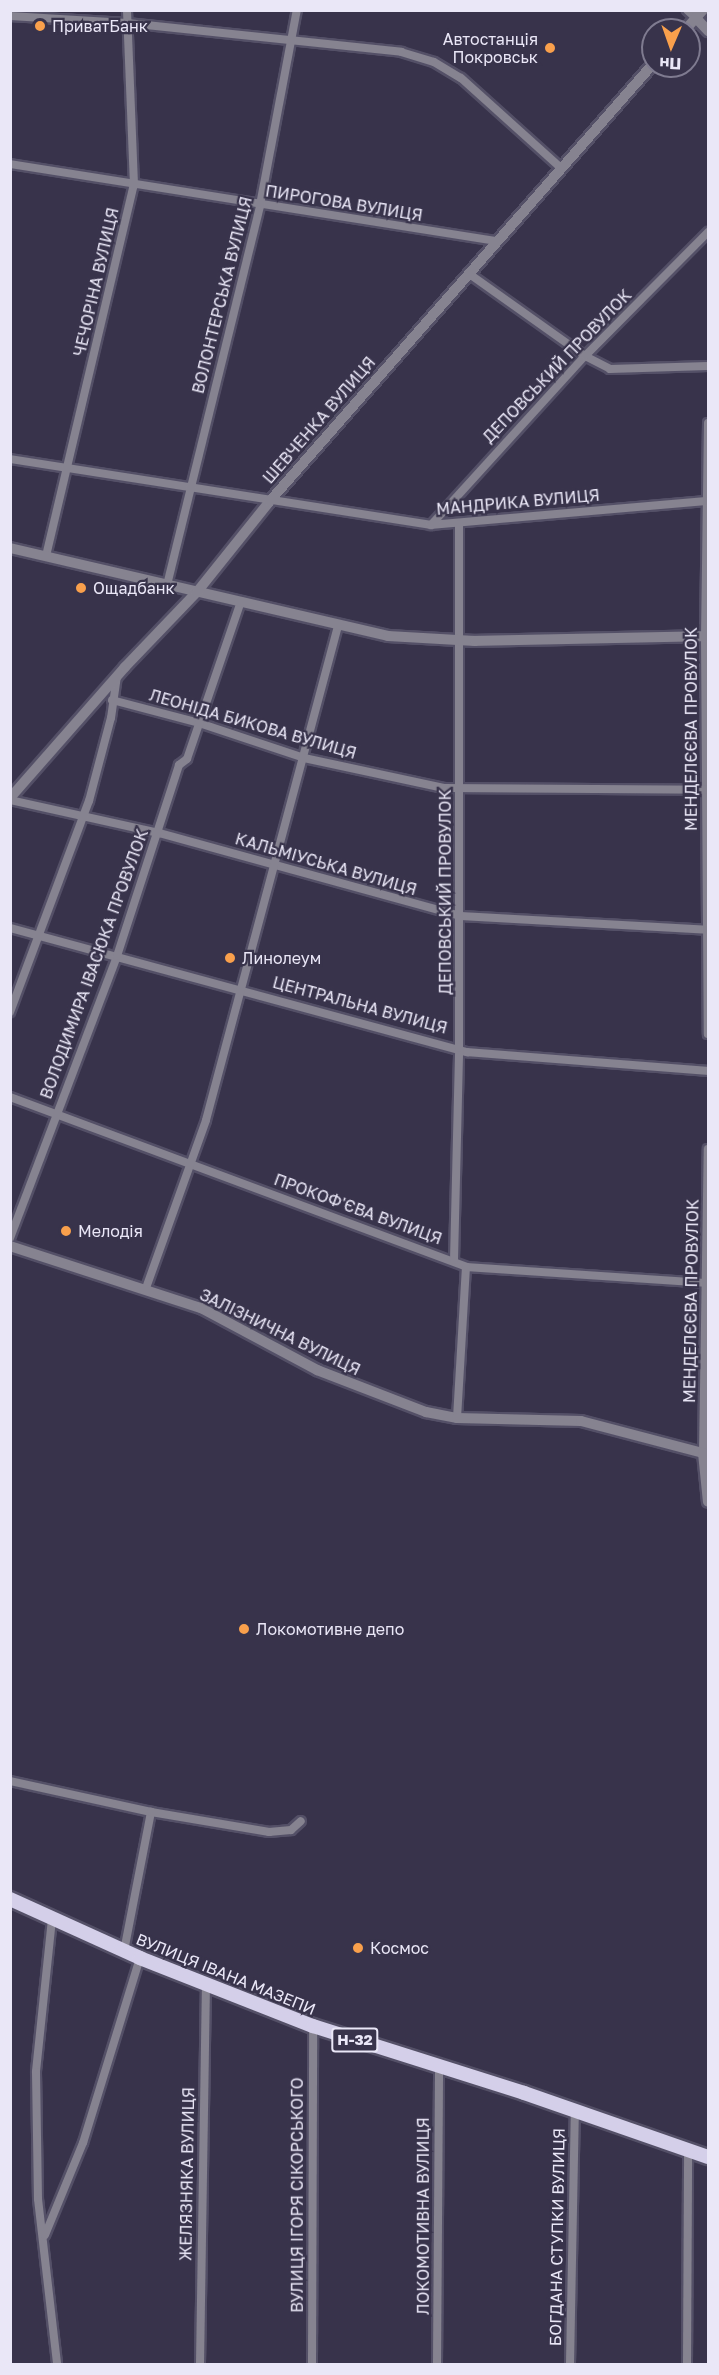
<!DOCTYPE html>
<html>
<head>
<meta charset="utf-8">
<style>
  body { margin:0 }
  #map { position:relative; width:719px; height:2375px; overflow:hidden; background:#38334b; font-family:"Golos Text",sans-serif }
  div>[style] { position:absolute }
  .roads { filter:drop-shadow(2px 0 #545067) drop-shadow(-2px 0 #545067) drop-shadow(0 2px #545067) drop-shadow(0 -2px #545067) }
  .minor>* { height:8px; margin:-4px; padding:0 4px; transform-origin:4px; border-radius:4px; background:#868390 }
  .tertiary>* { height:10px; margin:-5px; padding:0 5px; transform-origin:5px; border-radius:5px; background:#868390 }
  .primary>* { height:14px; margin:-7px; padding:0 7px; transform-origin:7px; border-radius:7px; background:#d4cfe9 }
  .dots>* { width:16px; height:16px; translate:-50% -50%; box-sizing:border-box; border:3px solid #38334b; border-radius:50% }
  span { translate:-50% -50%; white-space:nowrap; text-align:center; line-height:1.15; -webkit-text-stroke:4.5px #38334b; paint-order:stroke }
  .shield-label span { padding:2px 4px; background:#38334b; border:2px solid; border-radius:4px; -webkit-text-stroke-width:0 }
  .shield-label { font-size:15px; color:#eae7f7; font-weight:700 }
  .poi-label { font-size:16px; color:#eae7f7 }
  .left { translate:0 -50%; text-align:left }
  .right { translate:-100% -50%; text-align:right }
  .street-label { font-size:16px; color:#eae7f7 }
  .frame { position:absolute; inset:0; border:12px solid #eae7f7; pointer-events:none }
  .north { position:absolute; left:641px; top:18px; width:60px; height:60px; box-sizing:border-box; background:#38334b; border:2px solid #7f7b90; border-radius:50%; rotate:182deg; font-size:16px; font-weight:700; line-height:24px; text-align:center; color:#eae7f7 }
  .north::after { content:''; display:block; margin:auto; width:21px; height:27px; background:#f9a04c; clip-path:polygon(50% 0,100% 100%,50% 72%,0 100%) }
</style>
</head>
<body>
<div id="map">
  <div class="roads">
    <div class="minor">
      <i style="left:687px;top:10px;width:12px;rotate:42deg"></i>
      <i style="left:10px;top:16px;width:117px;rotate:3.4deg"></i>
      <i style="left:127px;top:23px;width:276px;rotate:6deg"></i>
      <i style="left:401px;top:52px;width:34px;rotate:17deg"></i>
      <i style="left:434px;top:62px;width:31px;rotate:31deg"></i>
      <i style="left:461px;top:78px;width:135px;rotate:42deg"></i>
      <i style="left:10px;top:164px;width:492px;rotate:9deg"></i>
      <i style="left:468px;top:273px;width:143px;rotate:35.4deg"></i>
      <i style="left:585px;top:356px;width:28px;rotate:27deg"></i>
      <i style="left:610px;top:369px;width:98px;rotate:-1.8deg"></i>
      <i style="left:708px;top:423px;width:213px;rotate:90.8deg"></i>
      <i style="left:705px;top:636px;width:398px;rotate:89.6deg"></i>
      <i style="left:10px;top:459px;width:426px;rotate:8.9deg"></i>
      <i style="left:431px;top:525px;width:278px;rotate:-5deg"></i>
      <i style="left:431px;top:525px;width:229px;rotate:-47.7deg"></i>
      <i style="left:585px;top:356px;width:175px;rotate:-45.2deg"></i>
      <i style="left:46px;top:556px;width:381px;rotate:-76.7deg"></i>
      <i style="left:134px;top:185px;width:175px;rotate:-92.3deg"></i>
      <i style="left:167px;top:585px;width:391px;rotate:-76.2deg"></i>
      <i style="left:260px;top:205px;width:198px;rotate:-79.3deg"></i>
      <i style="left:112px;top:700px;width:90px;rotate:14.8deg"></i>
      <i style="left:199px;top:723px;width:111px;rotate:18.4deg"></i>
      <i style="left:304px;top:758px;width:143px;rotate:12.1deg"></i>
      <i style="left:444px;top:788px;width:264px;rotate:0.4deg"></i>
      <i style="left:10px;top:800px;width:153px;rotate:12.5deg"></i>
      <i style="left:159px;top:833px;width:312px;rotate:15.4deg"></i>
      <i style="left:460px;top:916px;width:248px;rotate:3.2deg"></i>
      <i style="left:10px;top:928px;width:474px;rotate:15.2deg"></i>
      <i style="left:467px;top:1052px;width:242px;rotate:4.5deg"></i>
      <i style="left:10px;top:1012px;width:225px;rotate:-69.5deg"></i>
      <i style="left:89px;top:801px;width:86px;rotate:-75.2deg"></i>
      <i style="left:111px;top:718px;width:42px;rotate:-81.9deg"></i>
      <i style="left:10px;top:1097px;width:487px;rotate:20.4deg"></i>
      <i style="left:466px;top:1267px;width:243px;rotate:3.8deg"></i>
      <i style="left:10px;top:1238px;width:302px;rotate:-69.2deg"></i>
      <i style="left:117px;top:956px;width:201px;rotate:-72deg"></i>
      <i style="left:179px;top:765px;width:10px;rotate:-37deg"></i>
      <i style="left:187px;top:759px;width:167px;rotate:-71.1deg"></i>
      <i style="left:454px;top:1260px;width:212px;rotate:-88.6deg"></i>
      <i style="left:459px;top:1048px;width:524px;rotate:-90deg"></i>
      <i style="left:146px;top:1288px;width:178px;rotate:-70.3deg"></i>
      <i style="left:206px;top:1120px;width:511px;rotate:-75.04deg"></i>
      <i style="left:457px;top:1418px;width:151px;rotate:-86.6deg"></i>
      <i style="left:703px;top:1453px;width:304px;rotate:-89.1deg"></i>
      <i style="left:10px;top:1781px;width:144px;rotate:12.4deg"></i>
      <i style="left:52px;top:1919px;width:154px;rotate:96deg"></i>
      <i style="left:36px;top:2072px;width:127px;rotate:89.1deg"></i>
      <i style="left:38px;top:2199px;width:166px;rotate:83.4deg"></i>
      <i style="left:124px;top:1951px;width:142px;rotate:-79deg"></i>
      <i style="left:151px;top:1812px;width:120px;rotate:9.6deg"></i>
      <i style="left:269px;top:1832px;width:22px;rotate:-5deg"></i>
      <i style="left:291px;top:1830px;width:13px;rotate:-42deg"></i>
      <i style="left:45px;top:2235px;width:100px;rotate:-67.6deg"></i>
      <i style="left:83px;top:2143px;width:194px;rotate:-72.9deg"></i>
      <i style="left:200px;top:2364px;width:380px;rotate:-89.1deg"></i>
      <i style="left:312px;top:2364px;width:338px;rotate:-89.8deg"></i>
      <i style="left:437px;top:2364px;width:297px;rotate:-89.6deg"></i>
      <i style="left:570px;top:2364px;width:254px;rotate:-88.9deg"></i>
      <i style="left:687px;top:2364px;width:214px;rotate:-89.7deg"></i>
    </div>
    <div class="tertiary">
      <i style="left:696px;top:18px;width:18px;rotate:47deg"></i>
      <i style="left:685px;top:30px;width:27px;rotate:-48deg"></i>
      <i style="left:10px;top:548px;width:388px;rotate:13.1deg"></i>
      <i style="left:388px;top:636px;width:87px;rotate:3.3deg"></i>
      <i style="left:475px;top:641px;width:233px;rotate:-1.2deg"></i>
      <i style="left:10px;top:798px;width:174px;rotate:-48.7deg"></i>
      <i style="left:125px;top:667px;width:104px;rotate:-46.2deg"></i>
      <i style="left:197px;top:592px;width:115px;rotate:-51.3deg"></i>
      <i style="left:269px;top:502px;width:582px;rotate:-48.76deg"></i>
      <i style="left:10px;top:1246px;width:201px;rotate:18deg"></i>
      <i style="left:201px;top:1308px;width:132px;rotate:28.1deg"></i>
      <i style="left:317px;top:1370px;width:117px;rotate:21.1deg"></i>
      <i style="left:426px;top:1412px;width:32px;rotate:11deg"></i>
      <i style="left:457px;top:1418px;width:124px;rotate:1.4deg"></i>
      <i style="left:581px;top:1421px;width:126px;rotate:14.7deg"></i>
      <i style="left:703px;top:1453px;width:49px;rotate:84.2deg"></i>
    </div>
    <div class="primary">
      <i style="left:10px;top:1899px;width:143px;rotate:24.4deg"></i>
      <i style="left:140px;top:1958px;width:186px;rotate:21.5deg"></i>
      <i style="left:313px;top:2026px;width:221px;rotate:17.6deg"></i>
      <i style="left:524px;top:2093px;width:195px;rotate:19.2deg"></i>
    </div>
  </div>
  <div class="dots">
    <i style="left:40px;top:26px;background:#f9a04c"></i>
    <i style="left:550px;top:48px;background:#f9a04c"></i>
    <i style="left:81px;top:588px;background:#f9a04c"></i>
    <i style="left:230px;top:958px;background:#f9a04c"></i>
    <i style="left:66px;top:1231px;background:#f9a04c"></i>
    <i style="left:244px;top:1629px;background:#f9a04c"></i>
    <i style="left:358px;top:1948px;background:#f9a04c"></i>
  </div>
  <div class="shield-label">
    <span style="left:355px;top:2040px">Н-32</span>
  </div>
  <div class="poi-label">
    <span class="left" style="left:52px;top:26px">ПриватБанк</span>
    <span class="right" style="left:538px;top:48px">Автостанція<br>Покровськ</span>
    <span class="left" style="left:93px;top:588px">Ощадбанк</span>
    <span class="left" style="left:242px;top:958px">Линолеум</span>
    <span class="left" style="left:78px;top:1231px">Мелодія</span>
    <span class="left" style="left:256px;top:1629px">Локомотивне депо</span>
    <span class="left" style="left:370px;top:1948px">Космос</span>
  </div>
  <div class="street-label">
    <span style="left:344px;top:203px;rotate:9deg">ПИРОГОВА ВУЛИЦЯ</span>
    <span style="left:96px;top:282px;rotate:-77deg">ЧЕЧОРІНА ВУЛИЦЯ</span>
    <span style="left:222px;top:295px;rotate:-76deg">ВОЛОНТЕРСЬКА ВУЛИЦЯ</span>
    <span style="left:557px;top:366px;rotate:-46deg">ДЕПОВСЬКИЙ ПРОВУЛОК</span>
    <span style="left:319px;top:420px;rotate:-49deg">ШЕВЧЕНКА ВУЛИЦЯ</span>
    <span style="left:518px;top:502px;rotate:-5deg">МАНДРИКА ВУЛИЦЯ</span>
    <span style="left:253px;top:724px;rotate:16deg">ЛЕОНІДА БИКОВА ВУЛИЦЯ</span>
    <span style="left:691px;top:729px;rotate:-90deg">МЕНДЕЛЄЄВА ПРОВУЛОК</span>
    <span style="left:326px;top:864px;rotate:16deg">КАЛЬМІУСЬКА ВУЛИЦЯ</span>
    <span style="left:445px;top:892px;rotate:-90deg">ДЕПОВСЬКИЙ ПРОВУЛОК</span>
    <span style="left:94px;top:964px;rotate:-70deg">ВОЛОДИМИРА ІВАСЮКА ПРОВУЛОК</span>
    <span style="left:360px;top:1005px;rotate:15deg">ЦЕНТРАЛЬНА ВУЛИЦЯ</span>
    <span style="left:358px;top:1209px;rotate:20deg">ПРОКОФ'ЄВА ВУЛИЦЯ</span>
    <span style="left:691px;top:1301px;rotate:-89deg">МЕНДЕЛЄЄВА ПРОВУЛОК</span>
    <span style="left:280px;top:1332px;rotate:26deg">ЗАЛІЗНИЧНА ВУЛИЦЯ</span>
    <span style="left:226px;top:1974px;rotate:22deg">ВУЛИЦЯ ІВАНА МАЗЕПИ</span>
    <span style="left:187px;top:2174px;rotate:-89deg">ЖЕЛЯЗНЯКА ВУЛИЦЯ</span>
    <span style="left:297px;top:2195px;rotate:-90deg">ВУЛИЦЯ ІГОРЯ СІКОРСЬКОГО</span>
    <span style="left:423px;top:2216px;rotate:-90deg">ЛОКОМОТИВНА ВУЛИЦЯ</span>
    <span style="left:557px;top:2237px;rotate:-89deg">БОГДАНА СТУПКИ ВУЛИЦЯ</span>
  </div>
  <div class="frame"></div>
  <div class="north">Пн</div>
</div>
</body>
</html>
